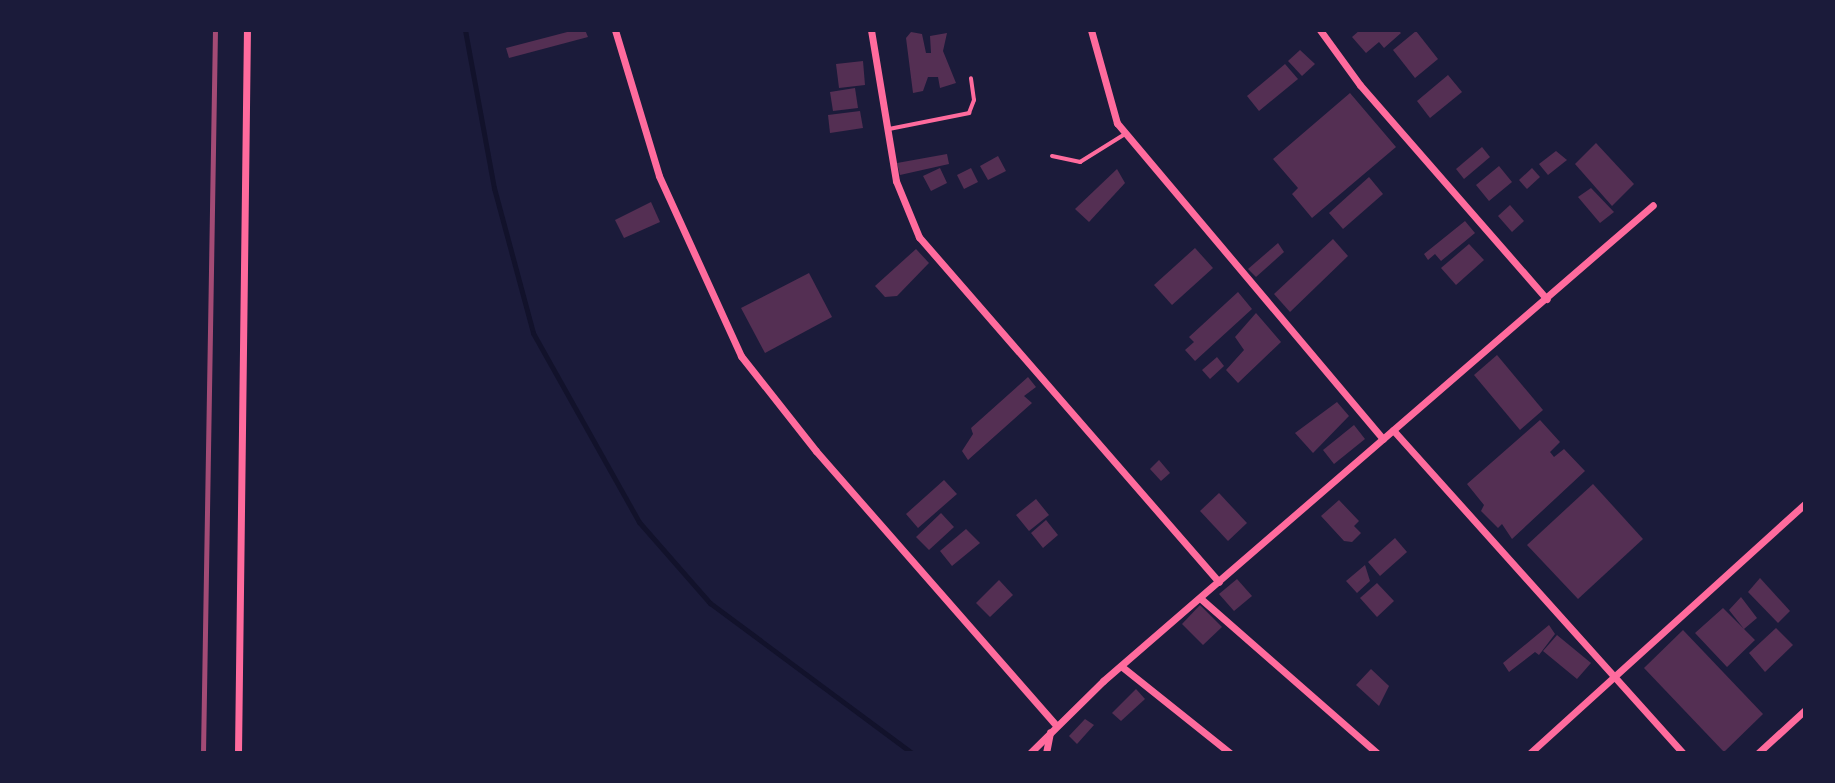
<!DOCTYPE html>
<html>
<head>
<meta charset="utf-8">
<style>
  body { margin:0 }
  #map { position:relative; width:1835px; height:783px; overflow:hidden; background:#1b1b3a; font-family:Jost,sans-serif }
  div>[style] { position:absolute }
  .stream>* { height:5px; margin:-2.5px; padding:0 2.5px; transform-origin:2.5px; border-radius:2.5px; background:#12122b }
  .building>* { inset:0; background:#542f53 }
  .service>* { height:4px; margin:-2px; padding:0 2px; transform-origin:2px; border-radius:2px; background:#ff6b9d }
  .minor>* { height:7px; margin:-3.5px; padding:0 3.5px; transform-origin:3.5px; border-radius:3.5px; background:#ff6b9d }
  .rail>* { height:5px; margin:-2.5px; padding:0 2.5px; transform-origin:2.5px; border-radius:2.5px; background:#a44b75 }
  span { translate:-50% -50%; white-space:nowrap; text-align:center; line-height:1.15; -webkit-text-stroke:7px #1b1b3a; paint-order:stroke }
  .frame { position:absolute; inset:0; border:32px solid #1b1b3a; pointer-events:none }
</style>
</head>
<body>
<div id="map">
  <div class="stream">
    <i style="left:465px;top:30px;width:161px;rotate:79.6deg"></i>
    <i style="left:494px;top:188px;width:150px;rotate:74.9deg"></i>
    <i style="left:533px;top:333px;width:217px;rotate:60.7deg"></i>
    <i style="left:639px;top:522px;width:108px;rotate:48.8deg"></i>
    <i style="left:710px;top:603px;width:252px;rotate:36.6deg"></i>
  </div>
  <div class="building">
    <i style="clip-path:polygon(575px 30px,585px 30px,588px 37px,509px 58px,506px 48px)"></i>
    <i style="clip-path:polygon(1360px 30px,1398px 30px,1401px 33px,1384px 48px,1379px 42px,1366px 53px,1352px 37px)"></i>
    <i style="clip-path:polygon(1416px 31px,1438px 59px,1415px 78px,1393px 50px)"></i>
    <i style="clip-path:polygon(911px 32px,922px 34px,926px 53px,931px 53px,930px 36px,947px 33px,943px 51px,956px 83px,940px 88px,938px 77px,928px 77px,923px 91px,913px 93px,906px 38px)"></i>
    <i style="clip-path:polygon(1300px 50px,1315px 64px,1302px 76px,1288px 61px)"></i>
    <i style="clip-path:polygon(863px 61px,865px 85px,839px 88px,836px 64px)"></i>
    <i style="clip-path:polygon(1285px 64px,1298px 79px,1259px 111px,1247px 96px)"></i>
    <i style="clip-path:polygon(1448px 75px,1462px 92px,1430px 118px,1417px 101px)"></i>
    <i style="clip-path:polygon(855px 88px,858px 108px,833px 111px,830px 92px)"></i>
    <i style="clip-path:polygon(1350px 93px,1396px 147px,1312px 218px,1292px 194px,1298px 188px,1273px 159px)"></i>
    <i style="clip-path:polygon(860px 111px,863px 128px,830px 133px,828px 115px)"></i>
    <i style="clip-path:polygon(1596px 143px,1634px 184px,1612px 206px,1575px 164px)"></i>
    <i style="clip-path:polygon(1482px 147px,1490px 157px,1464px 179px,1456px 169px)"></i>
    <i style="clip-path:polygon(1556px 151px,1567px 160px,1548px 175px,1539px 164px)"></i>
    <i style="clip-path:polygon(947px 154px,949px 164px,900px 175px,897px 163px)"></i>
    <i style="clip-path:polygon(998px 156px,1006px 171px,988px 180px,980px 166px)"></i>
    <i style="clip-path:polygon(1499px 166px,1512px 182px,1489px 201px,1476px 185px)"></i>
    <i style="clip-path:polygon(940px 168px,947px 183px,931px 191px,923px 176px)"></i>
    <i style="clip-path:polygon(971px 168px,978px 182px,964px 189px,957px 175px)"></i>
    <i style="clip-path:polygon(1532px 168px,1540px 177px,1527px 189px,1519px 180px)"></i>
    <i style="clip-path:polygon(1117px 169px,1125px 183px,1089px 222px,1075px 209px)"></i>
    <i style="clip-path:polygon(1369px 177px,1383px 194px,1343px 229px,1329px 213px)"></i>
    <i style="clip-path:polygon(1591px 188px,1614px 212px,1600px 223px,1578px 197px)"></i>
    <i style="clip-path:polygon(651px 202px,660px 222px,624px 238px,615px 220px)"></i>
    <i style="clip-path:polygon(1510px 205px,1524px 221px,1512px 232px,1498px 216px)"></i>
    <i style="clip-path:polygon(1465px 221px,1475px 233px,1441px 261px,1435px 254px,1428px 260px,1424px 254px)"></i>
    <i style="clip-path:polygon(1333px 239px,1348px 256px,1290px 312px,1274px 294px)"></i>
    <i style="clip-path:polygon(1278px 243px,1284px 252px,1256px 277px,1248px 269px)"></i>
    <i style="clip-path:polygon(1469px 244px,1484px 260px,1456px 285px,1441px 268px)"></i>
    <i style="clip-path:polygon(1195px 248px,1213px 268px,1172px 305px,1154px 285px)"></i>
    <i style="clip-path:polygon(916px 249px,929px 263px,897px 296px,885px 297px,875px 286px)"></i>
    <i style="clip-path:polygon(809px 273px,832px 317px,765px 353px,741px 308px)"></i>
    <i style="clip-path:polygon(1238px 292px,1252px 309px,1195px 361px,1185px 350px,1194px 342px,1189px 337px)"></i>
    <i style="clip-path:polygon(1256px 313px,1281px 342px,1238px 383px,1226px 370px,1244px 350px,1235px 337px)"></i>
    <i style="clip-path:polygon(1497px 355px,1543px 410px,1520px 430px,1474px 375px)"></i>
    <i style="clip-path:polygon(1217px 357px,1224px 366px,1210px 379px,1202px 370px)"></i>
    <i style="clip-path:polygon(1028px 377px,1036px 387px,1024px 396px,1032px 403px,968px 460px,962px 451px,973px 434px,971px 428px)"></i>
    <i style="clip-path:polygon(1337px 402px,1349px 416px,1313px 453px,1295px 433px)"></i>
    <i style="clip-path:polygon(1540px 420px,1560px 442px,1550px 452px,1554px 457px,1564px 449px,1585px 471px,1512px 539px,1502px 524px,1498px 528px,1481px 511px,1484px 505px,1467px 484px)"></i>
    <i style="clip-path:polygon(1354px 425px,1365px 439px,1334px 464px,1323px 450px)"></i>
    <i style="clip-path:polygon(1159px 460px,1170px 473px,1161px 481px,1150px 469px)"></i>
    <i style="clip-path:polygon(944px 480px,957px 494px,918px 528px,906px 514px)"></i>
    <i style="clip-path:polygon(1593px 484px,1643px 539px,1578px 599px,1527px 545px)"></i>
    <i style="clip-path:polygon(1219px 493px,1247px 523px,1228px 541px,1200px 511px)"></i>
    <i style="clip-path:polygon(1036px 499px,1049px 515px,1029px 531px,1016px 515px)"></i>
    <i style="clip-path:polygon(1339px 500px,1359px 521px,1354px 526px,1361px 533px,1352px 542px,1344px 541px,1321px 516px)"></i>
    <i style="clip-path:polygon(941px 513px,954px 527px,929px 550px,916px 537px)"></i>
    <i style="clip-path:polygon(1046px 520px,1058px 535px,1043px 548px,1031px 533px)"></i>
    <i style="clip-path:polygon(966px 529px,980px 543px,952px 566px,940px 551px)"></i>
    <i style="clip-path:polygon(1395px 538px,1407px 552px,1380px 576px,1368px 562px)"></i>
    <i style="clip-path:polygon(1365px 565px,1370px 581px,1357px 593px,1346px 581px)"></i>
    <i style="clip-path:polygon(1760px 578px,1790px 611px,1778px 623px,1748px 592px)"></i>
    <i style="clip-path:polygon(1237px 579px,1252px 596px,1234px 611px,1219px 594px)"></i>
    <i style="clip-path:polygon(999px 580px,1013px 595px,990px 617px,976px 603px)"></i>
    <i style="clip-path:polygon(1377px 583px,1394px 601px,1377px 617px,1360px 598px)"></i>
    <i style="clip-path:polygon(1741px 597px,1757px 618px,1744px 629px,1755px 640px,1727px 667px,1695px 633px,1723px 608px,1744px 629px,1729px 610px)"></i>
    <i style="clip-path:polygon(1200px 605px,1222px 627px,1203px 645px,1182px 624px)"></i>
    <i style="clip-path:polygon(1549px 625px,1555px 634px,1539px 655px,1535px 652px,1509px 672px,1503px 663px)"></i>
    <i style="clip-path:polygon(1776px 628px,1793px 645px,1765px 672px,1749px 653px)"></i>
    <i style="clip-path:polygon(1683px 630px,1763px 714px,1724px 752px,1644px 668px)"></i>
    <i style="clip-path:polygon(1557px 635px,1591px 663px,1577px 679px,1543px 651px)"></i>
    <i style="clip-path:polygon(1371px 669px,1389px 686px,1379px 706px,1356px 685px)"></i>
    <i style="clip-path:polygon(1136px 689px,1145px 699px,1121px 721px,1112px 713px)"></i>
    <i style="clip-path:polygon(1085px 719px,1094px 725px,1077px 744px,1069px 736px)"></i>
  </div>
  <div class="service">
    <i style="left:889px;top:129px;width:82px;rotate:-11.3deg"></i>
    <i style="left:969px;top:113px;width:14px;rotate:-69deg"></i>
    <i style="left:974px;top:100px;width:22px;rotate:-98deg"></i>
    <i style="left:1052px;top:156px;width:29px;rotate:12deg"></i>
    <i style="left:1080px;top:162px;width:53px;rotate:-31.9deg"></i>
  </div>
  <div class="minor">
    <i style="left:615px;top:30px;width:152px;rotate:73.2deg"></i>
    <i style="left:659px;top:176px;width:198px;rotate:65.5deg"></i>
    <i style="left:741px;top:356px;width:121px;rotate:51.7deg"></i>
    <i style="left:816px;top:451px;width:363px;rotate:48.8deg"></i>
    <i style="left:871px;top:30px;width:153px;rotate:80.6deg"></i>
    <i style="left:896px;top:181px;width:61px;rotate:67.7deg"></i>
    <i style="left:919px;top:237px;width:457px;rotate:49deg"></i>
    <i style="left:1091px;top:30px;width:97px;rotate:74.4deg"></i>
    <i style="left:1117px;top:123px;width:413px;rotate:49.9deg"></i>
    <i style="left:1320px;top:30px;width:68px;rotate:54deg"></i>
    <i style="left:1360px;top:85px;width:284px;rotate:48.9deg"></i>
    <i style="left:1393px;top:430px;width:434px;rotate:48.1deg"></i>
    <i style="left:1200px;top:598px;width:235px;rotate:41.2deg"></i>
    <i style="left:1121px;top:666px;width:139px;rotate:38.6deg"></i>
    <i style="left:238px;top:753px;width:723px;rotate:-89.29deg"></i>
    <i style="left:1030px;top:753px;width:103px;rotate:-44.6deg"></i>
    <i style="left:1103px;top:681px;width:727px;rotate:-40.87deg"></i>
    <i style="left:1046px;top:753px;width:21px;rotate:-79deg"></i>
    <i style="left:1530px;top:753px;width:371px;rotate:-42.2deg"></i>
    <i style="left:1758px;top:753px;width:64px;rotate:-42.5deg"></i>
  </div>
  <div class="rail">
    <i style="left:203px;top:753px;width:723px;rotate:-89.05deg"></i>
  </div>
  <div class="frame"></div>
</div>
</body>
</html>
